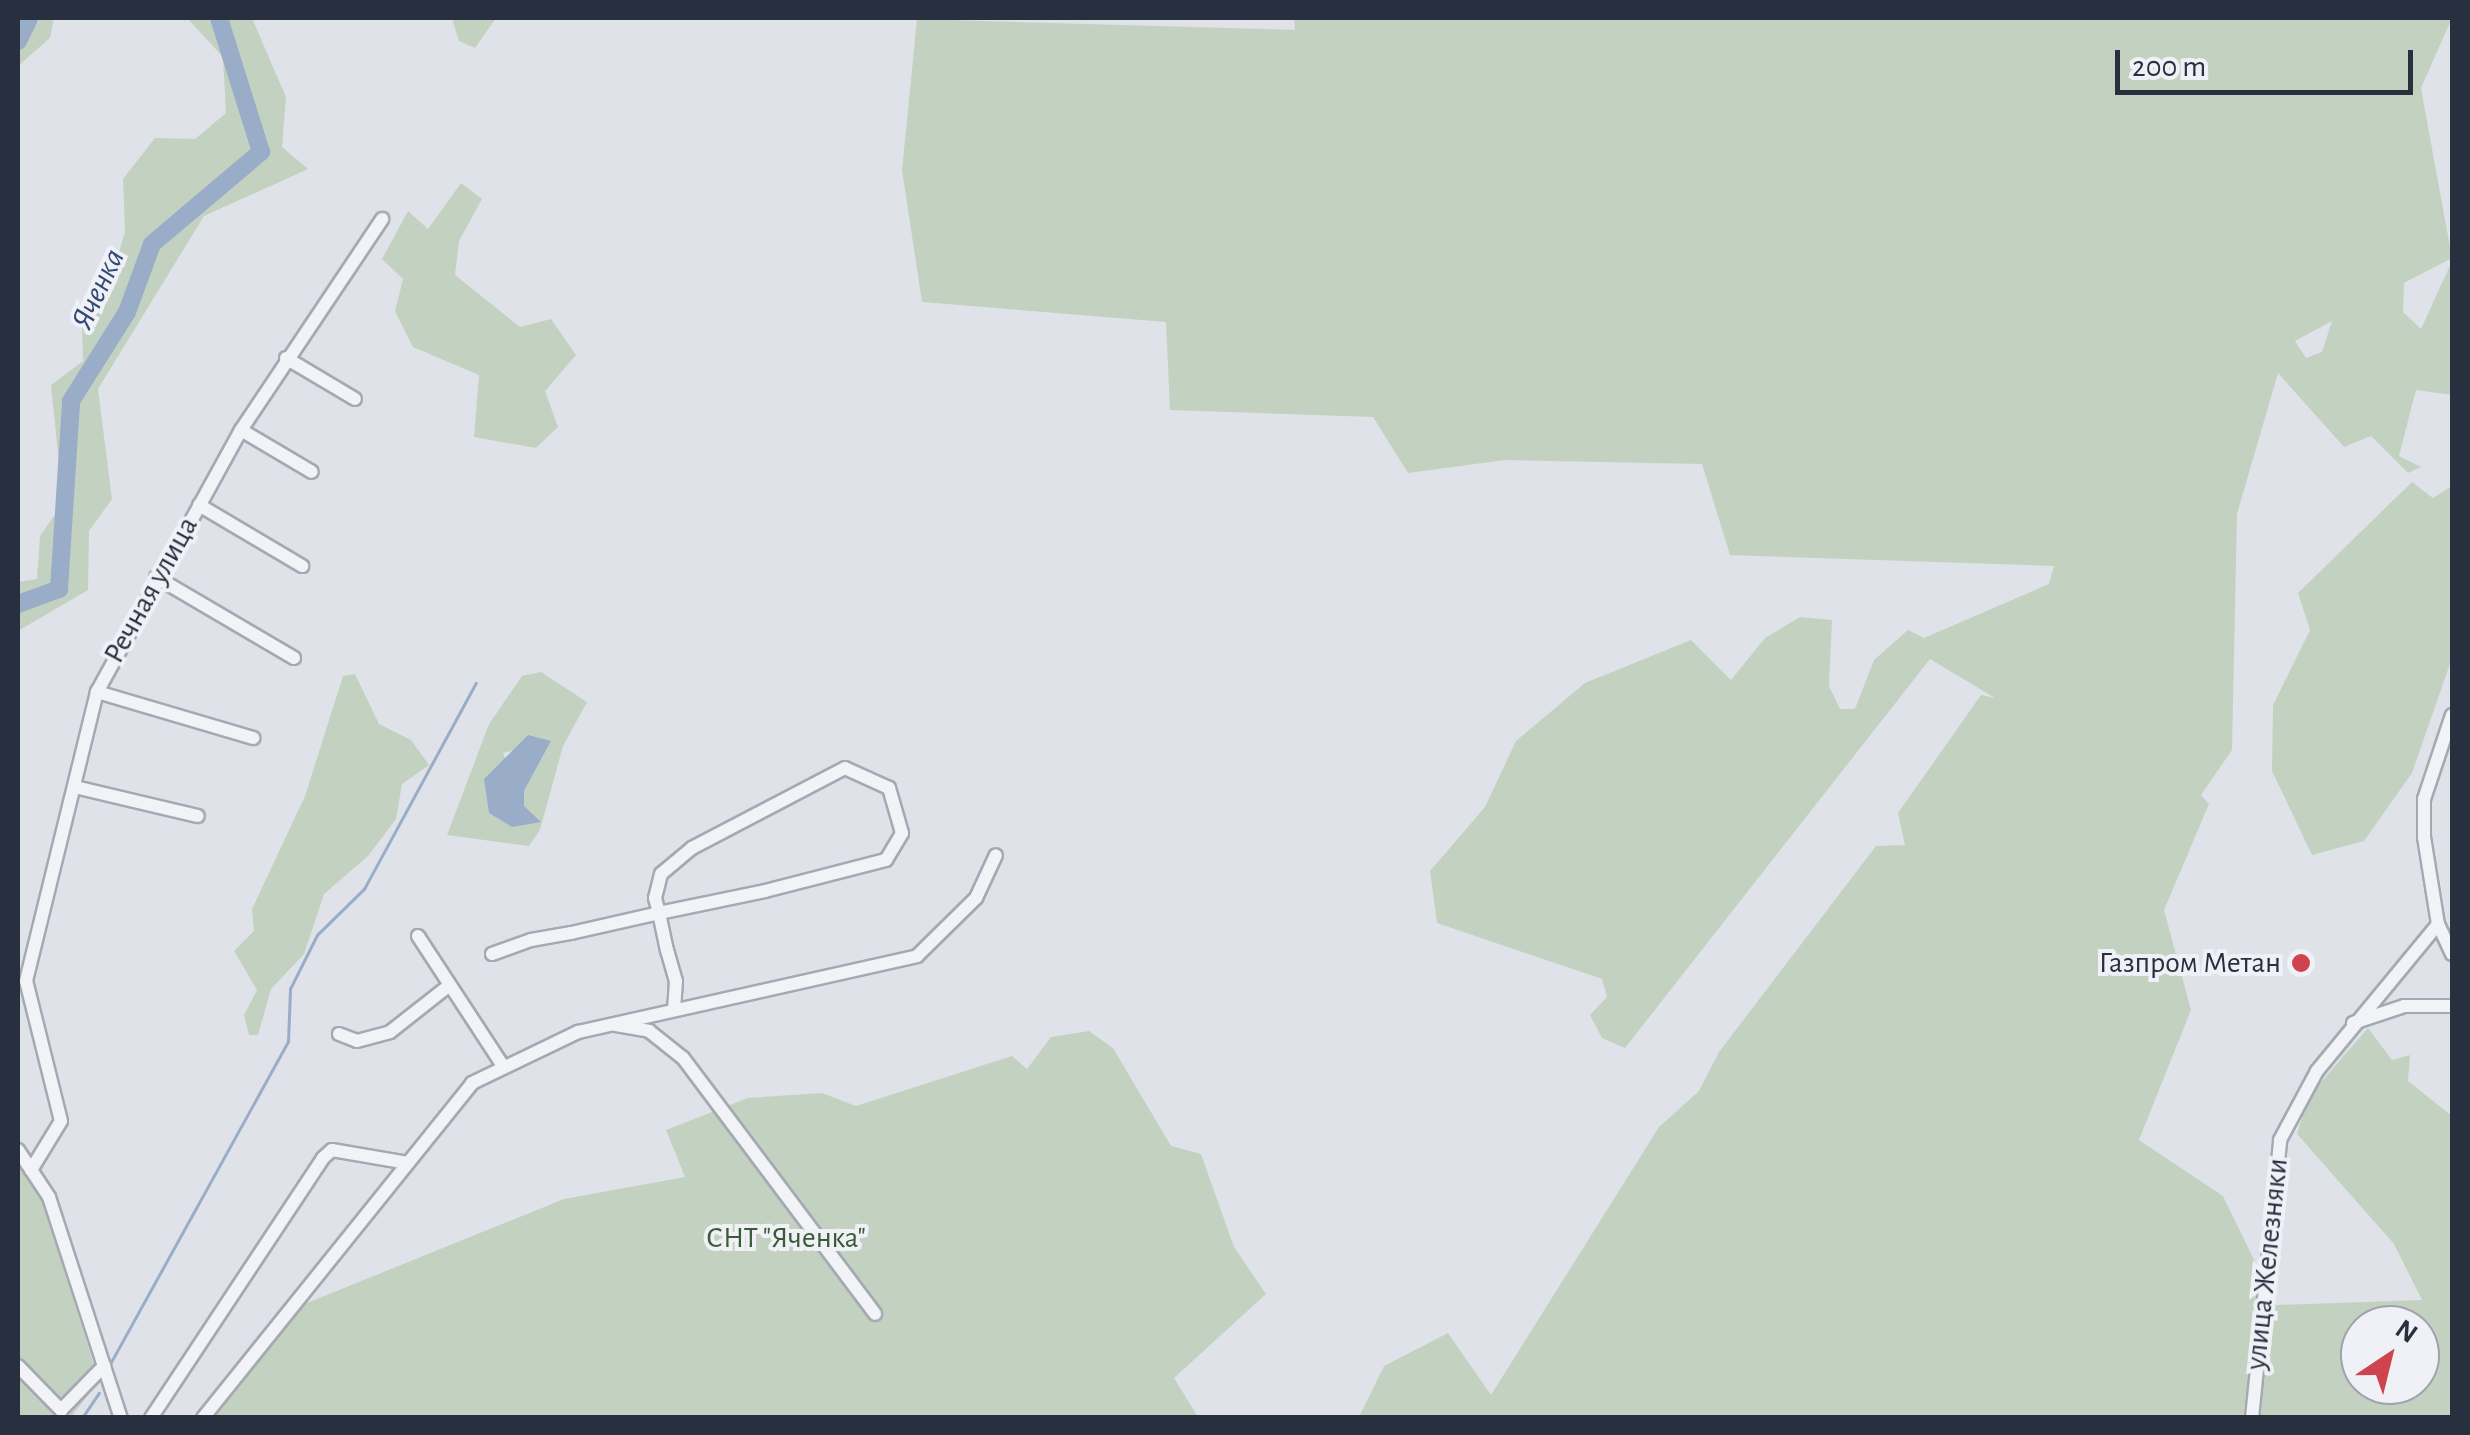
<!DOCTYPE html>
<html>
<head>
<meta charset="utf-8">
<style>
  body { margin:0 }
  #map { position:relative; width:2470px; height:1435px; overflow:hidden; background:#dfe2e8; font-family:"Alegreya Sans",sans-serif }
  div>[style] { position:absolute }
  .green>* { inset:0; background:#c3d2c0 }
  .water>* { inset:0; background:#9aadc8 }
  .stream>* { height:2.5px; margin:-1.25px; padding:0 1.25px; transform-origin:1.25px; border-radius:1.25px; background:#9aadc8 }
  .river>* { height:18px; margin:-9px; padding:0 9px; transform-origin:9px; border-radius:9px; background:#9aadc8 }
  .roads { filter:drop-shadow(2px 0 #a4a9b2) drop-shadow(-2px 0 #a4a9b2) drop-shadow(0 2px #a4a9b2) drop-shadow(0 -2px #a4a9b2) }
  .minor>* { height:12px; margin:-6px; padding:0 6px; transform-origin:6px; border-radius:6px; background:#f2f3f7 }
  .dots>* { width:28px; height:28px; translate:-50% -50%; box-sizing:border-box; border:5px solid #eff1f6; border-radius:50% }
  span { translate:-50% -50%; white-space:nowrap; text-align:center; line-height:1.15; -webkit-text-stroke:8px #eff1f6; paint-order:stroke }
  .street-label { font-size:30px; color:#282f3f }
  .poi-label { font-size:30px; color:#282f3f }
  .right { translate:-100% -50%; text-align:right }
  .park-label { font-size:30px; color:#3a5b35 }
  .water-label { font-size:32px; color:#324a73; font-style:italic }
  .frame { position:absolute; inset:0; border:20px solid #282f3f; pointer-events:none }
  .north { position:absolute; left:2340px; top:1305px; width:100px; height:100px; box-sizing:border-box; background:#eff1f6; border:2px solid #9fa3ad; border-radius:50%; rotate:35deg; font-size:28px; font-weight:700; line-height:40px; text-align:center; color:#282f3f }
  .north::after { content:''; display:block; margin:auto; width:35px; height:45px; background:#cd444e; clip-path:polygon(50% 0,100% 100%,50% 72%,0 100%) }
  .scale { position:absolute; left:2115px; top:50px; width:298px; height:45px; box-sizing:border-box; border:5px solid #282f3f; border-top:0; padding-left:12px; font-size:30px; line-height:35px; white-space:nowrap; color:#282f3f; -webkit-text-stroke:8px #eff1f6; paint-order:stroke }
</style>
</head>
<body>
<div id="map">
  <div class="green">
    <i style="clip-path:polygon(18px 18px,54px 18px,50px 38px,18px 66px)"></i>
    <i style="clip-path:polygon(187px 18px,252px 18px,286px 97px,282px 147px,308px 169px,204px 216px,98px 389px,112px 499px,89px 531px,88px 590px,18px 631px,18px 582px,37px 579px,40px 536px,63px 503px,51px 385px,83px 361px,82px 326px,107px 292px,125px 232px,123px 179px,155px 138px,195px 139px,226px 113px,223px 57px)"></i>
    <i style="clip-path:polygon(452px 18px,496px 18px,475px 48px,459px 41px)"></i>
    <i style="clip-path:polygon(evenodd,1294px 18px,2452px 18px,2421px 88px,2452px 258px,2404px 283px,2403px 312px,2421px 329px,2452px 261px,2452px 395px,2416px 390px,2399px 456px,2421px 467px,2408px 473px,2371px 436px,2344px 447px,2278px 373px,2237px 514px,2232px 750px,2201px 795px,2209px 804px,2164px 910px,2191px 1010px,2139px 1140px,2223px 1196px,2276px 1305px,2422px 1300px,2394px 1244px,2297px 1134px,2308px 1097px,2368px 1028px,2392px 1060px,2410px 1055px,2408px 1081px,2452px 1116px,2452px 1417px,1359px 1417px,1384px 1366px,1448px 1333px,1491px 1395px,1659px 1127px,1699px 1091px,1719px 1052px,1876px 846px,1905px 845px,1898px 813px,1981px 695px,1995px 698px,1930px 659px,1625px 1048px,1602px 1038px,1590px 1015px,1607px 997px,1602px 979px,1437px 923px,1430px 871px,1485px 807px,1516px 741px,1585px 683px,1691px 640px,1731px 680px,1765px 638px,1800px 617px,1832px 620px,1829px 686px,1840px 709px,1855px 709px,1874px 660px,1908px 630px,1924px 638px,2049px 584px,2054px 566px,1730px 555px,1702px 464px,1505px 460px,1408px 473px,1373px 417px,1170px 410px,1166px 322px,922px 302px,902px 170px,917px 19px,1295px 30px,1294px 18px,2332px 321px,2322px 352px,2306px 358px,2295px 341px,2332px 321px,1294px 18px,2360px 1325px,2420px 1325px,2420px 1385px,2360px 1385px,2360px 1325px)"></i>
    <i style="clip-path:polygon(461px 183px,482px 199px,459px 241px,455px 275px,520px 327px,551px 319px,576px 355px,545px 391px,558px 427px,536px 448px,474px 437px,479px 375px,413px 347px,395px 311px,403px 279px,382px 259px,408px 211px,428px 229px)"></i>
    <i style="clip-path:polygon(2412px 482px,2433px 498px,2452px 486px,2452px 658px,2412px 773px,2364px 841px,2312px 855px,2272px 771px,2273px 705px,2310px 630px,2298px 593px)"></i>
    <i style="clip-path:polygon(evenodd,541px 672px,587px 702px,563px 746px,540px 830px,529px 846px,447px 835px,489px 724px,522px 676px,541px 672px,551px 741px,524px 791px,524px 806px,503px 753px,551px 741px)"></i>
    <i style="clip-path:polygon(355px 674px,379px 724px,411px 740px,429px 765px,402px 784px,396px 819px,368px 856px,324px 894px,304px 954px,271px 989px,258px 1035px,249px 1035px,244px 1015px,257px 990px,234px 951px,254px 931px,252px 909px,305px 796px,343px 676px)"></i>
    <i style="clip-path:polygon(1089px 1031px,1113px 1048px,1171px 1146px,1201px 1154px,1234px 1247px,1266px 1294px,1174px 1378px,1198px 1417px,209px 1418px,302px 1305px,564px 1199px,685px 1177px,666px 1130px,748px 1098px,822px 1093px,856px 1106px,1012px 1056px,1027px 1069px,1051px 1037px)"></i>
    <i style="clip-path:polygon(18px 1164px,41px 1197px,99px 1381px,71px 1417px,18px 1417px)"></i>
  </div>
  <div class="water">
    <i style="clip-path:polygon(528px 735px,551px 741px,524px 791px,524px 806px,541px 822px,512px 827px,489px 813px,484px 779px)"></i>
  </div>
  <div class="stream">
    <i style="left:110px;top:1364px;width:368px;rotate:-61.1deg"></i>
    <i style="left:288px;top:1042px;width:53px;rotate:-87.8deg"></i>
    <i style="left:290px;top:989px;width:60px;rotate:-63.4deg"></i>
    <i style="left:317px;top:935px;width:66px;rotate:-44.4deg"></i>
    <i style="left:364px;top:889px;width:234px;rotate:-61.5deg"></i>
    <i style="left:82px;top:1418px;width:30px;rotate:-56deg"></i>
  </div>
  <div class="river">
    <i style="left:18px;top:41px;width:25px;rotate:-64deg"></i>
    <i style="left:18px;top:604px;width:44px;rotate:-20.1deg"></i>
    <i style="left:59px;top:589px;width:188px;rotate:-86.3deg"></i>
    <i style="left:71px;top:401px;width:105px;rotate:-57.8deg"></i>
    <i style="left:127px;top:312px;width:72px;rotate:-69.8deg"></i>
    <i style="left:152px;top:244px;width:143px;rotate:-40.2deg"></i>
    <i style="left:261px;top:152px;width:140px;rotate:-107.4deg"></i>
  </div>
  <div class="roads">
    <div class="minor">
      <i style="left:286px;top:358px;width:80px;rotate:30.7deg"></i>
      <i style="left:241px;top:430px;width:82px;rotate:30.6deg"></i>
      <i style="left:199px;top:505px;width:120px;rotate:30.6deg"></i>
      <i style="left:156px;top:577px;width:160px;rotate:30.4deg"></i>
      <i style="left:97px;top:692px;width:163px;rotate:16.4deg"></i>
      <i style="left:2452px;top:715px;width:89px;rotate:108.4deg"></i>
      <i style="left:2424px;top:799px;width:38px;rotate:90deg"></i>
      <i style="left:2424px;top:837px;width:88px;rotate:80.9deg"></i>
      <i style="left:2438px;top:924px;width:33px;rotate:65deg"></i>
      <i style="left:75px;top:787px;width:126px;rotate:13.3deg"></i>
      <i style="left:418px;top:936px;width:152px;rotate:56.8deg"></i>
      <i style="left:492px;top:954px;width:41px;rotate:-19.7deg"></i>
      <i style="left:531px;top:940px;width:41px;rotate:-9.9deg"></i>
      <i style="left:571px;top:933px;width:90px;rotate:-12.8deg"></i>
      <i style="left:659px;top:913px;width:108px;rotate:-11.7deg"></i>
      <i style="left:765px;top:891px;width:125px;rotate:-14.4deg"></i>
      <i style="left:886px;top:860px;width:31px;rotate:-59deg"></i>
      <i style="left:902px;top:833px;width:47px;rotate:-106.1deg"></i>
      <i style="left:889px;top:788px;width:48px;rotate:-155.6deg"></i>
      <i style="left:845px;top:768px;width:173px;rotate:152.4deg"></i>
      <i style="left:692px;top:848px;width:40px;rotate:140deg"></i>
      <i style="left:661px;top:874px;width:25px;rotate:104deg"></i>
      <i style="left:655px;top:898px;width:16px;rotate:75deg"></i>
      <i style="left:659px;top:913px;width:38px;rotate:78deg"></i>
      <i style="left:667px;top:950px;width:32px;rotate:74deg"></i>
      <i style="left:676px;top:981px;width:26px;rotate:94deg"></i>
      <i style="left:2353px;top:1023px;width:54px;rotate:-18.4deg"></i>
      <i style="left:2404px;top:1006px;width:48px"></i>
      <i style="left:616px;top:1025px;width:34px;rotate:10deg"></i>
      <i style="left:649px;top:1031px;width:43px;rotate:38.5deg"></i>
      <i style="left:683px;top:1058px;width:320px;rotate:53.1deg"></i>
      <i style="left:339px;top:1034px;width:19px;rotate:21deg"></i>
      <i style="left:357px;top:1041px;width:34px;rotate:-15deg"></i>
      <i style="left:390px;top:1032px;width:71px;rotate:-38.2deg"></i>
      <i style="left:18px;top:1150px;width:56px;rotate:56.6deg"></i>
      <i style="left:49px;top:1197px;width:232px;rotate:72deg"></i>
      <i style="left:31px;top:1170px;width:57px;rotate:-58.5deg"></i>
      <i style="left:61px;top:1121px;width:144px;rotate:-104deg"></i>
      <i style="left:26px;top:981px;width:298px;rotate:-76.2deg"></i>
      <i style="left:97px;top:692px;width:299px;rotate:-61.2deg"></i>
      <i style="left:241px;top:430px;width:254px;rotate:-56.2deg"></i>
      <i style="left:18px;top:1366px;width:62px;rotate:45.7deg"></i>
      <i style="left:61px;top:1410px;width:62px;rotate:-45.7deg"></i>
      <i style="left:151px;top:1418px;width:312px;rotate:-56.5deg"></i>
      <i style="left:323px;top:1158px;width:12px;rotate:-42deg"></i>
      <i style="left:332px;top:1150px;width:77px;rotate:9.7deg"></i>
      <i style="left:203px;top:1418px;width:430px;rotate:-51.2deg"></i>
      <i style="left:472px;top:1083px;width:118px;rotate:-25.7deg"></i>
      <i style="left:578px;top:1032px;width:347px;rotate:-12.6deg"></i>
      <i style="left:917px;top:956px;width:83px;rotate:-44.5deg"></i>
      <i style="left:976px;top:898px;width:47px;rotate:-65.1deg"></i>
      <i style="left:2252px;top:1418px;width:279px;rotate:-84.2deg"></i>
      <i style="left:2280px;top:1140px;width:78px;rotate:-61.8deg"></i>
      <i style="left:2317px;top:1071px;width:190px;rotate:-50.5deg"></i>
    </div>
  </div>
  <div class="dots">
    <i style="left:2301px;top:963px;background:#cd444e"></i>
  </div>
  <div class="street-label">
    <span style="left:151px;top:590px;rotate:-61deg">Речная улица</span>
    <span style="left:2267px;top:1264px;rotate:-84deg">улица Железняки</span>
  </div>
  <div class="poi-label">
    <span class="right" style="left:2281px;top:963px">Газпром Метан</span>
  </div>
  <div class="park-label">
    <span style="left:786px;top:1238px">СНТ "Яченка"</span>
  </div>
  <div class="water-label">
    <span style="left:98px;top:289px;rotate:-65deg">Яченка</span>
  </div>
  <div class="frame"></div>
  <div class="north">N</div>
  <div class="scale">200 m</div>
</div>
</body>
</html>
